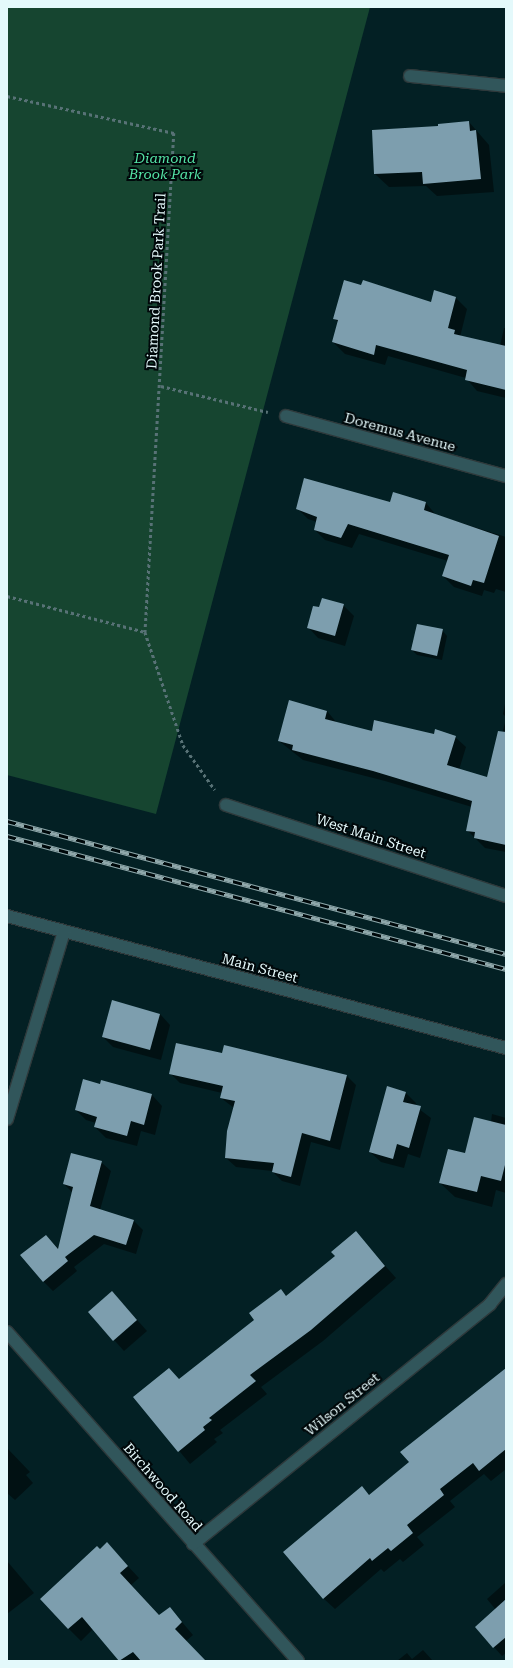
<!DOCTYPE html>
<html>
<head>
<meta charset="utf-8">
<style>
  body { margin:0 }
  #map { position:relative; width:513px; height:1668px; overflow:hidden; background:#032024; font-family:"Roboto Serif",serif }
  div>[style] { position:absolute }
  .green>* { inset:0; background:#164530 }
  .shadow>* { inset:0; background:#0007 }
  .building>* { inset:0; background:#7d9eae }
  .path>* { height:2.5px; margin-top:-1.25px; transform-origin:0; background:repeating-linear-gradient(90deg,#587276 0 3px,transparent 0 6px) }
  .roads { filter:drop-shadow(1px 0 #2e393b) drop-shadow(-1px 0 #2e393b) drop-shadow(0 1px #2e393b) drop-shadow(0 -1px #2e393b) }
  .street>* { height:12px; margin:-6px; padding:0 6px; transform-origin:6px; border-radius:6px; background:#31565b }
  .rail>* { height:4.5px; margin-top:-2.25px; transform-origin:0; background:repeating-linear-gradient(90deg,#00080a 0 9px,#90a8ab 0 18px); box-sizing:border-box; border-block:1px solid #90a8ab }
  span { translate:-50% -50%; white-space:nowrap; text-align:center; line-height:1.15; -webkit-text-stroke:4px #00080a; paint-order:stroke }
  .park-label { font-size:14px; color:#54e4a6; font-style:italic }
  .street-label { font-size:14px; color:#e4f9fb }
  .frame { position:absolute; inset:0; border:8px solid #e4f9fb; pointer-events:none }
</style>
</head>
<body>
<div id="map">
  <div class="green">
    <i style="clip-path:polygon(7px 7px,370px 7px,156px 814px,7px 775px)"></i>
  </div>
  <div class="shadow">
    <i style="clip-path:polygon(469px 122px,489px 145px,494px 192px,437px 196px,426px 186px,389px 187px,375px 174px,373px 130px,439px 127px)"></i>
    <i style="clip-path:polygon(456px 298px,467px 309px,460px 337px,500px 346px,504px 328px,506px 328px,506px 398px,477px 391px,466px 378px,388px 356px,385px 365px,345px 354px,333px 342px,339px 323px,334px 318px)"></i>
    <i style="clip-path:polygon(426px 503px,436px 515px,506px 537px,506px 592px,496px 589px,494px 593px,484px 590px,482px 596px,454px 587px,443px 576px,448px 561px,359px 534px,352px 548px,325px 540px,315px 530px,317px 522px,308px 519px,297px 508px)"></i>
    <i style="clip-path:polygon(343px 605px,354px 616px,345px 646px,318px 638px,308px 627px,320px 609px)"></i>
    <i style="clip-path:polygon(442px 630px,447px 636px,442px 660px,417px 655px,412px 650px)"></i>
    <i style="clip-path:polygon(506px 699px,506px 717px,503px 714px)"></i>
    <i style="clip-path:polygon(327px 711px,337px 723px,373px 732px,455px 737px,466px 747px,459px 770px,488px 778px,506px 749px,506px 852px,485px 848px,467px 830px,472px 807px,385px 781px,303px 760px,279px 741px)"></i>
    <i style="clip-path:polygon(506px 719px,506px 740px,502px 734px)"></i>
    <i style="clip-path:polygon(160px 1014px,170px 1025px,161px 1060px,113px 1047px,103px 1037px)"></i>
    <i style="clip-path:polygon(223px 1054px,347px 1076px,356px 1085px,340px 1150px,311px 1142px,300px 1186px,282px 1181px,272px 1171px,236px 1167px,226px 1158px,234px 1108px,221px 1098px,222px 1093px,180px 1083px,170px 1073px)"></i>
    <i style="clip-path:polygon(102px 1081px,152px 1095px,162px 1106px,155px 1135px,141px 1131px,137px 1146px,106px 1138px,95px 1127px,96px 1123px,86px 1120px,76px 1110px,100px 1085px)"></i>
    <i style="clip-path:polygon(406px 1093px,416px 1103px,415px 1106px,431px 1118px,420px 1158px,408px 1154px,404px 1168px,381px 1162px,370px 1152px)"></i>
    <i style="clip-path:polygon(492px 1114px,506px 1118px,506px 1193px,496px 1190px,492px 1207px,455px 1197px,440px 1183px,491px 1122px)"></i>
    <i style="clip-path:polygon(101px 1162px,111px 1171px,100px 1210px,134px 1221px,143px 1230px,136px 1254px,104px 1244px,74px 1267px,77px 1271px,53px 1291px,43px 1281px,46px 1236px,59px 1249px,73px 1193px,64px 1184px)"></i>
    <i style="clip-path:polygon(356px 1233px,396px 1278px,323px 1341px,261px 1387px,267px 1394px,220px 1430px,223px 1433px,214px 1439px,217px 1442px,190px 1464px,135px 1397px,169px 1369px,180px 1380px,255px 1320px,281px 1290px,287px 1297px,336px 1256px)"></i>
    <i style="clip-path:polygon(122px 1303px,147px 1331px,124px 1351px,89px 1312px)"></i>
    <i style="clip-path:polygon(506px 1369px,506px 1469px,491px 1481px,484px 1474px,450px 1501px,455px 1507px,417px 1537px,424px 1545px,403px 1562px,400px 1559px,384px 1572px,381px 1569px,335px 1609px,323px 1598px,362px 1488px,369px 1495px,410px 1462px,402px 1452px)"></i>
    <i style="clip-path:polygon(7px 1448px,30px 1472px,26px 1475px,33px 1483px,15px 1500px,7px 1493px)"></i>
    <i style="clip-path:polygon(107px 1544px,139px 1578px,131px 1585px,160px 1616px,170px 1608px,193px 1635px,186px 1641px,204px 1660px,215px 1661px,120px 1661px,93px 1629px,81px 1641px,69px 1629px,41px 1599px)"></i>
    <i style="clip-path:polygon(7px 1561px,34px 1593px,7px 1614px)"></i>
    <i style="clip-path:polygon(505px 1583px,506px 1653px,502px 1656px,476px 1627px,496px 1610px,487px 1599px)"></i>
    <i style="clip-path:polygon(423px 1650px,433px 1661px,397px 1661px,407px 1653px,412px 1659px)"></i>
  </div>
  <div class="building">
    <i style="clip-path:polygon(469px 121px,470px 131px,476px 130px,481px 179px,423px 184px,422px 172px,374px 174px,372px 130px,438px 126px,438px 124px)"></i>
    <i style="clip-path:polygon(344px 280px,361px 285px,363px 280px,431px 302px,434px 290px,456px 297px,448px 328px,455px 330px,454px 334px,506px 346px,506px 390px,465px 380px,467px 370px,376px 345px,374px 355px,332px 342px,338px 320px,333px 319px)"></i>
    <i style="clip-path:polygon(304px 478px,390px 502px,393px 492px,426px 502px,424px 510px,499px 536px,484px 583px,473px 580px,471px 586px,442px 576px,449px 555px,348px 524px,341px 538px,314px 530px,317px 517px,296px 509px)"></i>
    <i style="clip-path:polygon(322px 598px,344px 604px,335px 636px,307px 628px,313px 606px,319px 607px)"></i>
    <i style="clip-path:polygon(417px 624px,443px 629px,437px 656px,411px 650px)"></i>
    <i style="clip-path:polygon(289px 700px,327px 711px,325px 719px,372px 731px,374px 720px,434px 734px,435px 729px,456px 736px,447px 765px,487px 777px,498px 731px,506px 732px,506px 845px,474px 838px,475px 832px,466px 831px,472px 801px,373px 771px,292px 750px,293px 745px,278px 741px)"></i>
    <i style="clip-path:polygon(112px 1000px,160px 1014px,150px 1050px,102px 1037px)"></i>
    <i style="clip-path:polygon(176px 1043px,222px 1053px,224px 1045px,347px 1075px,330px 1141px,302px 1133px,291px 1177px,272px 1172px,274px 1163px,225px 1158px,227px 1131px,235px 1101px,220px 1098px,223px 1086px,169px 1074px)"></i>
    <i style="clip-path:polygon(83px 1079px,100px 1084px,101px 1080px,152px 1094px,144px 1125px,131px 1121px,127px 1136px,94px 1127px,97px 1117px,75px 1110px)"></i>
    <i style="clip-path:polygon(387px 1086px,406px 1092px,403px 1102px,421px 1106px,409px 1148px,397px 1144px,393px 1159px,369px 1152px)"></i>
    <i style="clip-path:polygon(474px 1117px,506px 1125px,506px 1161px,501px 1181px,481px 1176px,477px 1192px,439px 1183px,448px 1149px,465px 1153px)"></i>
    <i style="clip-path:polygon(71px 1153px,102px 1161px,90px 1206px,134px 1220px,126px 1245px,94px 1235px,65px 1257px,68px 1261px,43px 1282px,20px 1255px,46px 1235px,58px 1249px,73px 1187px,63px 1184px)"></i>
    <i style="clip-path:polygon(356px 1231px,385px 1266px,311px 1330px,250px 1375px,256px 1381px,209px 1418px,212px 1420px,203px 1427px,205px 1430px,178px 1452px,133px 1397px,169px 1368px,179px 1379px,254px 1320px,249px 1313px,281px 1289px,286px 1296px,335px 1256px,331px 1252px)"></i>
    <i style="clip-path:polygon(112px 1291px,137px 1320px,113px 1341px,88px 1312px)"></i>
    <i style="clip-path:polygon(506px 1368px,506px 1449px,479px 1471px,473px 1463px,440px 1489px,444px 1495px,407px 1525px,413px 1533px,391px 1551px,388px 1548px,372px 1561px,370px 1558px,323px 1599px,283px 1552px,362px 1486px,369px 1495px,409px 1462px,400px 1452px)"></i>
    <i style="clip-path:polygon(107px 1542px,128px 1566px,120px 1573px,159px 1615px,170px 1607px,182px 1622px,175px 1629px,206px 1661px,141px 1661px,133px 1652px,119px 1661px,82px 1617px,68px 1629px,40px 1599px,97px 1546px,100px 1549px)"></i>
    <i style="clip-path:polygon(506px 1599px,506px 1637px,493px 1648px,475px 1627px)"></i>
  </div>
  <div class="path">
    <i style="left:7px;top:96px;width:171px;rotate:12.5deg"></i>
    <i style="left:174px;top:133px;width:500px;rotate:93.3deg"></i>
    <i style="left:145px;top:632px;width:119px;rotate:71.4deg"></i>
    <i style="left:183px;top:745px;width:55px;rotate:54.6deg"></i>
    <i style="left:161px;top:386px;width:110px;rotate:13.7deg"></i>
    <i style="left:7px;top:596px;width:143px;rotate:14.6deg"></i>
  </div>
  <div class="roads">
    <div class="street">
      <i style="left:410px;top:76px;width:97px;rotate:5.9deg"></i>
      <i style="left:286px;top:416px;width:228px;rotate:15.3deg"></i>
      <i style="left:226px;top:805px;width:294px;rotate:18deg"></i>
      <i style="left:7px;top:916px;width:516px;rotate:14.82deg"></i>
      <i style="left:7px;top:1119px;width:196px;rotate:-73.1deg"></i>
      <i style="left:7px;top:1332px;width:439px;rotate:48.5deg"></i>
      <i style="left:193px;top:1544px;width:382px;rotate:-38.9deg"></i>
      <i style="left:490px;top:1304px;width:26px;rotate:-51deg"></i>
    </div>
  </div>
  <div class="rail">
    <i style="left:7px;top:821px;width:516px;rotate:14.92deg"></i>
    <i style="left:7px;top:836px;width:516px;rotate:14.92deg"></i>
  </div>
  <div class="park-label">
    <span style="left:165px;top:166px">Diamond<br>Brook Park</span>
  </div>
  <div class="street-label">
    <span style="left:156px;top:281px;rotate:-87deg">Diamond Brook Park Trail</span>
    <span style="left:400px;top:432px;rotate:15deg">Doremus Avenue</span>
    <span style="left:371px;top:836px;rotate:18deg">West Main Street</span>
    <span style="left:260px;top:968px;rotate:15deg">Main Street</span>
    <span style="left:342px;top:1404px;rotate:-39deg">Wilson Street</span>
    <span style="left:163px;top:1487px;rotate:49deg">Birchwood Road</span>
  </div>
  <div class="frame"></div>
</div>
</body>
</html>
